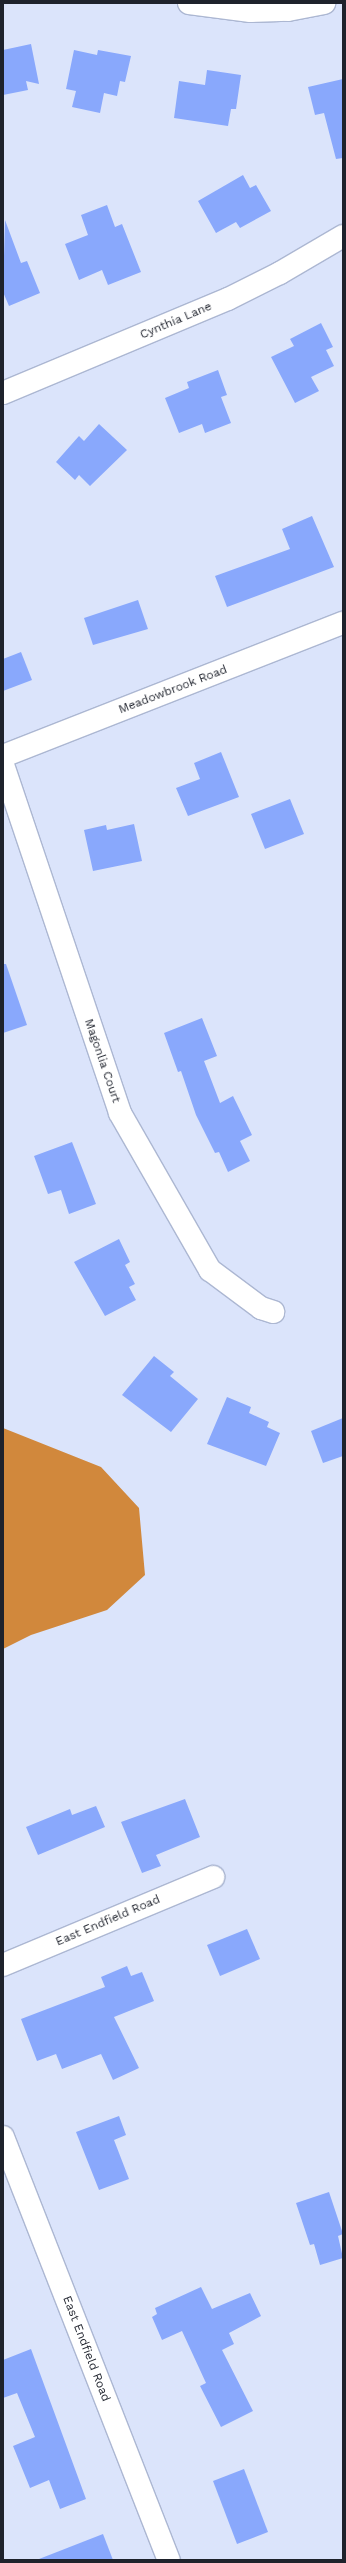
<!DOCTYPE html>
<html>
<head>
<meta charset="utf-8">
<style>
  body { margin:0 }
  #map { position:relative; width:346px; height:2563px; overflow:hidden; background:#dbe4fb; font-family:"Work Sans",sans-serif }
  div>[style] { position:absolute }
  .water>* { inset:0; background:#d1883c }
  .building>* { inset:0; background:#89a8fc }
  .roads { filter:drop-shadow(1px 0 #acb7d2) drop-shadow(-1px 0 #acb7d2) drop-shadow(0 1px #acb7d2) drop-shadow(0 -1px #acb7d2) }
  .minor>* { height:22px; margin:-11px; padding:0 11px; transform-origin:11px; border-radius:11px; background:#fff }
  span { translate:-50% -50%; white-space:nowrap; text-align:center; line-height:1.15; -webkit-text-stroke:3px #fff; paint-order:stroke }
  .street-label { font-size:12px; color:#1e222c }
  .frame { position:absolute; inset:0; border:4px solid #1e222c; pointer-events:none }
</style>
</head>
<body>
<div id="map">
  <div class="water">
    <i style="clip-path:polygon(3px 1428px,101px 1467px,139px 1508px,145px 1575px,107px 1610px,31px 1635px,3px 1649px)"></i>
  </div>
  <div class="building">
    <i style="clip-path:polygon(31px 44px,39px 84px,26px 81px,28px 90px,3px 95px,3px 50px)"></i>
    <i style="clip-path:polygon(74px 50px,97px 55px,98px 50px,131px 56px,125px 82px,120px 81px,117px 96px,104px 93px,100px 113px,72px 107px,76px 91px,66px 89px)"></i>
    <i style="clip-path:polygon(207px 70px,241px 75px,236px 109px,231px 109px,228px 126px,174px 118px,179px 81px,205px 85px)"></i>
    <i style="clip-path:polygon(343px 79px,343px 158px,336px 159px,324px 113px,315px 115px,308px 87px)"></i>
    <i style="clip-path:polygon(243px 175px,250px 188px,256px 185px,271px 211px,240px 228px,236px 222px,216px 233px,198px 201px)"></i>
    <i style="clip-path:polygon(107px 205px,115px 227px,122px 224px,141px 272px,108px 285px,102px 270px,79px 280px,65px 244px,88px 235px,81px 215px)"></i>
    <i style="clip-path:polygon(5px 220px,21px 263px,27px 261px,40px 293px,9px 306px,3px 292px)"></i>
    <i style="clip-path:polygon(321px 323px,333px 347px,326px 350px,334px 366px,311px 377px,319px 391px,295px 403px,271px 357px,294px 346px,290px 339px)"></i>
    <i style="clip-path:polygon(218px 370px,227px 395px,221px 397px,231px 423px,205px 433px,202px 424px,179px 433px,165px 398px,189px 388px,187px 382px)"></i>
    <i style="clip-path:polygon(99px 424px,127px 450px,90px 486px,79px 475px,75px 480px,56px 462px,79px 436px,84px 441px)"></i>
    <i style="clip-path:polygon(312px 516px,334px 567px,227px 607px,215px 576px,290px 549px,282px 529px)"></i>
    <i style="clip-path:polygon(138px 600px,148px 629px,93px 645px,84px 618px)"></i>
    <i style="clip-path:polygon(21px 652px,32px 680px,3px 691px,3px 659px)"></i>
    <i style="clip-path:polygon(221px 752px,239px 797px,188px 816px,176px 788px,200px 779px,194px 763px)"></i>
    <i style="clip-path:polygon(290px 799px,304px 834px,265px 849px,251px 814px)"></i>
    <i style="clip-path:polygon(134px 824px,142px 861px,93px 871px,84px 830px,106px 825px,107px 830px)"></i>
    <i style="clip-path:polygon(3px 964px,6px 964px,27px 1025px,3px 1033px)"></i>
    <i style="clip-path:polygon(202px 1018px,217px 1056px,204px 1061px,220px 1103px,233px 1096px,252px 1135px,240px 1141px,250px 1161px,228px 1172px,219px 1152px,215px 1153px,196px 1115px,181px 1071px,178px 1072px,164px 1033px)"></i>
    <i style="clip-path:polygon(72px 1142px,96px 1204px,69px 1214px,61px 1190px,48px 1194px,34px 1156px)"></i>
    <i style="clip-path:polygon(119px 1239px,130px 1262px,125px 1265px,135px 1284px,129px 1287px,136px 1300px,105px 1316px,74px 1262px)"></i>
    <i style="clip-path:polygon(154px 1356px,174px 1372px,170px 1376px,198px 1399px,171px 1432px,122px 1395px)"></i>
    <i style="clip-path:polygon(227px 1397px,251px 1407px,249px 1413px,269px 1422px,267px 1427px,280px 1433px,266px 1466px,207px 1444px)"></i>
    <i style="clip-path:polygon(343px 1418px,343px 1456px,323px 1463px,311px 1431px)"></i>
    <i style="clip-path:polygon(185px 1799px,200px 1837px,156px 1855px,161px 1866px,142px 1873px,121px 1822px)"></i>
    <i style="clip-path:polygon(96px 1806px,105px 1827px,38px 1855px,26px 1827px,70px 1809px,72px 1815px)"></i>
    <i style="clip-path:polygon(247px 1929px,260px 1959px,220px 1976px,207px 1945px)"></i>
    <i style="clip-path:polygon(127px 1966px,131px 1976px,142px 1972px,154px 2001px,114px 2017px,139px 2068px,113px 2080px,101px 2054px,62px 2069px,56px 2054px,37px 2061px,21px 2019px,105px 1987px,101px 1977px)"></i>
    <i style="clip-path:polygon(119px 2116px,126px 2135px,114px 2140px,129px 2179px,99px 2190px,76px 2132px)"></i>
    <i style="clip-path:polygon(329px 2192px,343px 2234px,338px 2236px,343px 2258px,320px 2265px,314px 2244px,310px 2245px,296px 2203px)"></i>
    <i style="clip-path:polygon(201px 2287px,212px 2309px,250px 2293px,261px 2316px,229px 2333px,234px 2344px,222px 2350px,253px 2411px,221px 2427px,200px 2386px,206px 2383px,182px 2331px,162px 2340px,152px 2317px,157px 2314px,155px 2308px)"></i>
    <i style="clip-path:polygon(31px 2349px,86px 2499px,60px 2509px,49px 2480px,30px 2488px,13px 2446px,35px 2437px,17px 2393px,3px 2398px,3px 2360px)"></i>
    <i style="clip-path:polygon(244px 2469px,268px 2532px,237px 2544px,213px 2481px)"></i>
    <i style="clip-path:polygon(103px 2534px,113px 2560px,39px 2560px,39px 2559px)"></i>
  </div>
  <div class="roads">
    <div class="minor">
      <i style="left:189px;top:3px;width:62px;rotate:7.5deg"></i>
      <i style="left:250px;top:11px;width:38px;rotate:-2deg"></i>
      <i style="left:288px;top:10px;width:37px;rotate:-11deg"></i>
      <i style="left:3px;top:393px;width:244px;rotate:-22.7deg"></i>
      <i style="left:228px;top:299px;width:58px;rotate:-26.6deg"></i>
      <i style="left:280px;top:273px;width:73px;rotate:-30.4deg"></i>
      <i style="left:3px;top:756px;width:365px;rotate:-21.4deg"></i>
      <i style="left:3px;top:765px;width:367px;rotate:71.4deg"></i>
      <i style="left:120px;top:1113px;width:181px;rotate:60.2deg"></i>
      <i style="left:210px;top:1270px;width:64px;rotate:36.7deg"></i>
      <i style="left:261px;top:1308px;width:13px;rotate:18deg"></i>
      <i style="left:3px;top:1965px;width:228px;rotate:-22.7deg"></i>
      <i style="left:3px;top:2137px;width:454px;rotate:68.6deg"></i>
    </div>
  </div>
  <div class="street-label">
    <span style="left:176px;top:321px;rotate:-23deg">Cynthia Lane</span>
    <span style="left:173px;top:690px;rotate:-21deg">Meadowbrook Road</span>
    <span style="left:102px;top:1061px;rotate:71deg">Magonlia Court</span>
    <span style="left:108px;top:1921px;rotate:-23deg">East Endfield Road</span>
    <span style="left:86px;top:2349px;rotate:69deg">East Endfield Road</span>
  </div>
  <div class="frame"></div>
</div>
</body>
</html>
